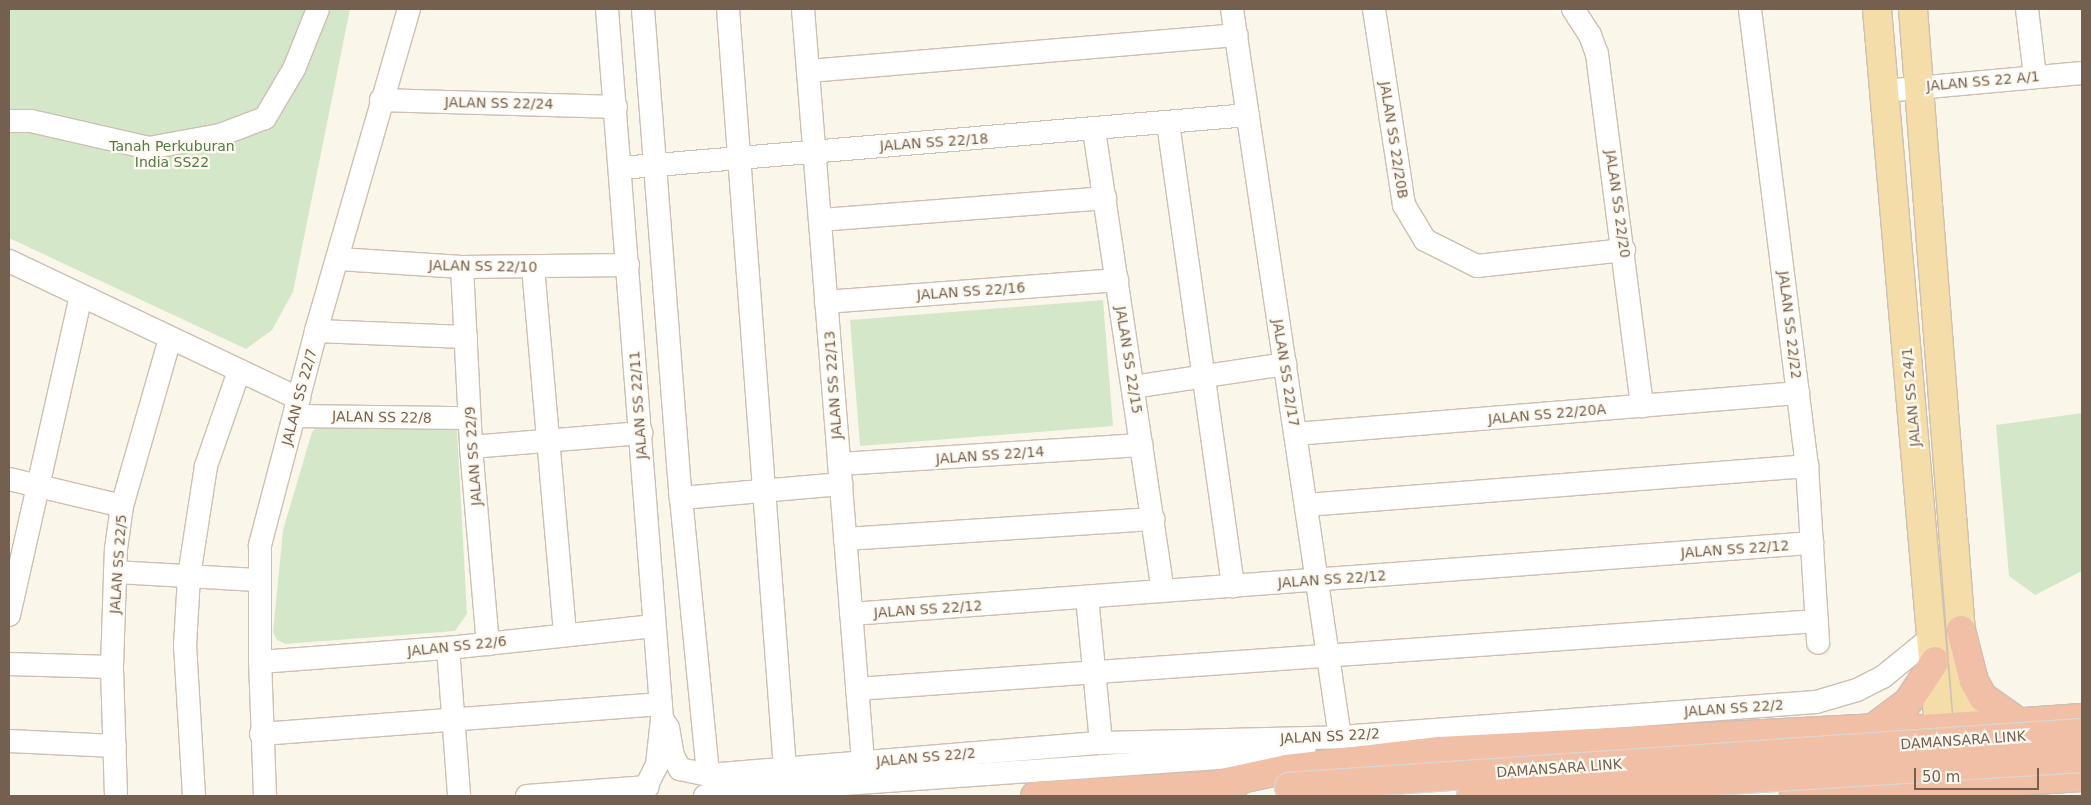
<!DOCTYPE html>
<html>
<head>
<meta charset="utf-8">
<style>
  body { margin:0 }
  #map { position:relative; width:2091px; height:805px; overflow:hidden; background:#fbf6ea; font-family:"DejaVu Sans",sans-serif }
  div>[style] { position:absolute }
  .green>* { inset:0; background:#d4e8c9 }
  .roads { filter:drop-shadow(1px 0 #cdbfb1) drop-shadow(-1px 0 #cdbfb1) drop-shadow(0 1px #cdbfb1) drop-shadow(0 -1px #cdbfb1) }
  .minor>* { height:22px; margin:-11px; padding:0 11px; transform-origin:11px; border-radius:11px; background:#fff }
  .major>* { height:28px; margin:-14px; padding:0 14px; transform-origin:14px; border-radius:14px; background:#f4dda8 }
  .highway>* { height:28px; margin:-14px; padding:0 14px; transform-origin:14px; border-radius:14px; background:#f0bfa6 }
  .bridges { filter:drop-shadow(1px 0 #dbd5d1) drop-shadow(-1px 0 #dbd5d1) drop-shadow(0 1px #dbd5d1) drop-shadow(0 -1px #dbd5d1) }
  .highway-bridge>* { height:28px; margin:-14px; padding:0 14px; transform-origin:14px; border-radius:14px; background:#f0bfa6 }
  span { translate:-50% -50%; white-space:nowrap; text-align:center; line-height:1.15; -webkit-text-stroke:4.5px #fefaf1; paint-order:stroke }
  .street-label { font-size:14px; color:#755f4f }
  .park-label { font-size:14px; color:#537948 }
  .frame { position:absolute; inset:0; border:10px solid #755f4f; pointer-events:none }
  .scale { position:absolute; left:1914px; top:768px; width:125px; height:22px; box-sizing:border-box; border:2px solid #755f4f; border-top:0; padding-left:6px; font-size:15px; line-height:18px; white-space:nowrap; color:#755f4f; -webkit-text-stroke:4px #fefaf1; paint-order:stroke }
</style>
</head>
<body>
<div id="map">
  <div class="green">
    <i style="clip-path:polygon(9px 9px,350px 9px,293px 292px,272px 330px,246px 349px,9px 238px)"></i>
    <i style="clip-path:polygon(1103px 300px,1113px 426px,860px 446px,850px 320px)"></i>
    <i style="clip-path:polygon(2082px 413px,2082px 571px,2035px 595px,2009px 576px,1996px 425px)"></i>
    <i style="clip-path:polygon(317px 427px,457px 428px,467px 614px,455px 631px,285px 644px,277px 640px,273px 632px,283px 530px,312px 432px)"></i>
  </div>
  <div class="roads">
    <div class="minor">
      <i style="left:607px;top:9px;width:712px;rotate:85.57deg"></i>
      <i style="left:662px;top:719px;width:46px;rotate:96.2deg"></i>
      <i style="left:657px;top:765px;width:35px;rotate:117deg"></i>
      <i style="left:643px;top:9px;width:490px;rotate:85.6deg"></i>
      <i style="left:681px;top:498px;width:278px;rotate:84.4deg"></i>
      <i style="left:728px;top:9px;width:762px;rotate:85.71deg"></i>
      <i style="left:803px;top:9px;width:755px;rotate:85.44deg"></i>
      <i style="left:1232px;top:9px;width:736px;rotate:81.56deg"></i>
      <i style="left:1374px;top:9px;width:198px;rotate:81.3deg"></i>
      <i style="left:1404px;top:205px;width:41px;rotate:59deg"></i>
      <i style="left:1425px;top:240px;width:58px;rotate:26.6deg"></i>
      <i style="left:1477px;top:266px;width:148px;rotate:-6.2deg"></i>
      <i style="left:1573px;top:9px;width:31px;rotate:57deg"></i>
      <i style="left:1590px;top:35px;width:20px;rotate:70deg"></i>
      <i style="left:1597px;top:54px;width:355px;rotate:82.7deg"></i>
      <i style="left:1750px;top:9px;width:461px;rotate:82.9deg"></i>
      <i style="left:1807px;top:466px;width:177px;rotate:86.4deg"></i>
      <i style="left:2027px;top:9px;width:67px;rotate:83.2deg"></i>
      <i style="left:808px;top:71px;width:430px;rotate:-4.8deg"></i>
      <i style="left:1884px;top:91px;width:199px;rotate:-5.2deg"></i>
      <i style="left:381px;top:100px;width:235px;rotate:1.7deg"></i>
      <i style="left:9px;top:121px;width:22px"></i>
      <i style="left:31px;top:121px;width:121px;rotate:12.9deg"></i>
      <i style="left:149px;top:148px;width:72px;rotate:-10.4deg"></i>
      <i style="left:220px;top:135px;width:48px;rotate:-20.7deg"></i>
      <i style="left:265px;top:118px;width:57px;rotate:-59.4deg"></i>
      <i style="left:294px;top:69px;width:65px;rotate:-68.2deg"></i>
      <i style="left:1168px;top:123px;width:468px;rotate:82deg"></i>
      <i style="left:1094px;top:130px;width:466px;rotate:81.5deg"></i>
      <i style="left:621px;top:168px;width:629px;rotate:-4.83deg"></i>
      <i style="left:820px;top:220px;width:286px;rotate:-4.4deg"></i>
      <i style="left:339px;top:259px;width:123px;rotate:3.7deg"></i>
      <i style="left:462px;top:267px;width:166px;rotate:-0.7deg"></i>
      <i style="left:9px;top:261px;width:321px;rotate:25.4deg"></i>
      <i style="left:462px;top:267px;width:180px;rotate:87.1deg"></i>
      <i style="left:471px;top:447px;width:198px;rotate:85.1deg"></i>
      <i style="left:533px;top:267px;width:369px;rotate:85deg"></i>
      <i style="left:826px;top:302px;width:292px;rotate:-4.3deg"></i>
      <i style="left:316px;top:331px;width:150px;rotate:2.3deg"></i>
      <i style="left:1133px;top:387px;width:154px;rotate:-8.6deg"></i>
      <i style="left:295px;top:416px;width:174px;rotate:0.7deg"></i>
      <i style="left:1295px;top:434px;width:505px;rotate:-4.66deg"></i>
      <i style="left:471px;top:447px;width:171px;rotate:-4.7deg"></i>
      <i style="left:839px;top:464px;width:303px;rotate:-3.6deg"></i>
      <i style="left:9px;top:479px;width:116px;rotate:13.4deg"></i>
      <i style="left:681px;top:498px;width:161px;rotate:-5deg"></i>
      <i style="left:1306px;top:505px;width:503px;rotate:-4.45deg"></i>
      <i style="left:845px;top:539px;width:309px;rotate:-3.7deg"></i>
      <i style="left:115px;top:572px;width:144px;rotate:3.2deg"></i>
      <i style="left:1087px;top:597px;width:147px;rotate:84.5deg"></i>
      <i style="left:851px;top:614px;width:964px;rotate:-4.23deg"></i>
      <i style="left:9px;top:615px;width:327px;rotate:-77.3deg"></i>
      <i style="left:448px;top:648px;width:148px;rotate:85.7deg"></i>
      <i style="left:260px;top:662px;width:189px;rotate:-4.3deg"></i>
      <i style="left:448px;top:648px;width:207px;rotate:-6.1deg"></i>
      <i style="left:9px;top:664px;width:103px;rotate:1.7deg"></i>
      <i style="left:857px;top:689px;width:962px;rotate:-4.05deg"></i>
      <i style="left:662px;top:719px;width:11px;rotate:56deg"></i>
      <i style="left:668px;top:728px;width:28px;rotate:80deg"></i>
      <i style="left:673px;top:756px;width:15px;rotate:62deg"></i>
      <i style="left:680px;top:769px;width:29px;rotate:12deg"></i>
      <i style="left:708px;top:775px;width:394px;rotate:-4.7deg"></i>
      <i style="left:1101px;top:743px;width:239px;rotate:-1.4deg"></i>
      <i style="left:1340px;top:737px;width:477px;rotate:-4.2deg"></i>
      <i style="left:1816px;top:702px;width:43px;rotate:-16.3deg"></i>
      <i style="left:1857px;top:690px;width:30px;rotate:-27deg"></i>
      <i style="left:1884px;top:676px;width:63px;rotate:-39.2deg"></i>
      <i style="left:261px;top:734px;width:401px;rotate:-4.3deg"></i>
      <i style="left:9px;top:741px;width:106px;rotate:2.7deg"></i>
      <i style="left:116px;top:796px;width:129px;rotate:-91.8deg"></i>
      <i style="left:112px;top:667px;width:118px;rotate:-88.1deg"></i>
      <i style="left:116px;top:549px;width:43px;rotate:-82.1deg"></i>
      <i style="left:122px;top:506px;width:174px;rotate:-74deg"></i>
      <i style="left:194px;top:796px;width:150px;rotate:-93.4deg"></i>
      <i style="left:185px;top:646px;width:70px;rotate:-86.7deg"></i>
      <i style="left:189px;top:576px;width:111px;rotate:-81.2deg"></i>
      <i style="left:206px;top:466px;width:101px;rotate:-70.8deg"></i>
      <i style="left:265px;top:796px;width:134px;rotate:-92.1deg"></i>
      <i style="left:260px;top:662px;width:117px;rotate:-90deg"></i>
      <i style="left:260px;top:545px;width:221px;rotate:-75.3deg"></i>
      <i style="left:316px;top:331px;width:335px;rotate:-73.9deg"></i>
      <i style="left:527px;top:796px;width:121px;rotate:-4.3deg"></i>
      <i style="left:705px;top:796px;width:10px;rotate:-17deg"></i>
      <i style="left:715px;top:793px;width:591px;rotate:-3.98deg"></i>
    </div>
    <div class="major">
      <i style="left:1877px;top:9px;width:745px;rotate:85.07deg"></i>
      <i style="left:1913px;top:9px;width:743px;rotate:85.6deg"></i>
    </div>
    <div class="highway">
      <i style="left:1961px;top:630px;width:53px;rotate:75.7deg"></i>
      <i style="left:1974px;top:681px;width:18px;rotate:61deg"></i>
      <i style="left:1983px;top:697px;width:45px;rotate:35.1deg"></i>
      <i style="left:1873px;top:728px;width:44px;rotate:-36.6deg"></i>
      <i style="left:1908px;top:702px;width:49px;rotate:-56.6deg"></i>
      <i style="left:1218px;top:784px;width:71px;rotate:-12.3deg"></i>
      <i style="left:1287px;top:769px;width:153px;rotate:-6.8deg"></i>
      <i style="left:1439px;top:751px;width:435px;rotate:-3deg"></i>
      <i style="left:1873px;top:728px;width:50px;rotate:1.1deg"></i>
      <i style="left:1923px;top:729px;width:159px;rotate:-4deg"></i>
      <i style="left:1035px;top:796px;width:201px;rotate:-3.4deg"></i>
      <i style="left:1794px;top:796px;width:289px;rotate:-3.8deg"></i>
    </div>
  </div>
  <div class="bridges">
    <div class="highway-bridge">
      <i style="left:1289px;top:787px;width:795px;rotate:-3.9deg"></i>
      <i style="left:1471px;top:796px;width:612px;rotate:-3.56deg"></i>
    </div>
  </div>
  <div class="street-label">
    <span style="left:1983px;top:81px;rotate:-5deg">JALAN SS 22 A/1</span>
    <span style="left:499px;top:103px;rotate:1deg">JALAN SS 22/24</span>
    <span style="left:1394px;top:140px;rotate:81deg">JALAN SS 22/20B</span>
    <span style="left:934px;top:142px;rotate:-4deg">JALAN SS 22/18</span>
    <span style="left:1618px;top:204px;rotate:82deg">JALAN SS 22/20</span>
    <span style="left:483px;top:266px;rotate:1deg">JALAN SS 22/10</span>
    <span style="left:971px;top:291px;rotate:-4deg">JALAN SS 22/16</span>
    <span style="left:1790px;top:325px;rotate:83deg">JALAN SS 22/22</span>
    <span style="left:1129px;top:360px;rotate:81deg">JALAN SS 22/15</span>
    <span style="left:1286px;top:373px;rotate:81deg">JALAN SS 22/17</span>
    <span style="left:833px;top:385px;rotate:-94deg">JALAN SS 22/13</span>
    <span style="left:299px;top:397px;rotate:-75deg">JALAN SS 22/7</span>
    <span style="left:1911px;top:397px;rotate:-95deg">JALAN SS 24/1</span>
    <span style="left:638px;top:405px;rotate:-94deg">JALAN SS 22/11</span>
    <span style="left:1547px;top:414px;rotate:-5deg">JALAN SS 22/20A</span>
    <span style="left:382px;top:417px;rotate:1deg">JALAN SS 22/8</span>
    <span style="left:990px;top:455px;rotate:-4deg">JALAN SS 22/14</span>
    <span style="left:473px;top:456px;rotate:-94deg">JALAN SS 22/9</span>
    <span style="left:1735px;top:549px;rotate:-4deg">JALAN SS 22/12</span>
    <span style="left:118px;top:564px;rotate:-86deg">JALAN SS 22/5</span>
    <span style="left:1332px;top:579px;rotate:-4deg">JALAN SS 22/12</span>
    <span style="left:928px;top:609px;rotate:-4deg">JALAN SS 22/12</span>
    <span style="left:457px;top:646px;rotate:-6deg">JALAN SS 22/6</span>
    <span style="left:1734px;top:708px;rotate:-4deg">JALAN SS 22/2</span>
    <span style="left:1330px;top:736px;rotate:-3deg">JALAN SS 22/2</span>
    <span style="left:1963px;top:740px;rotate:-4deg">DAMANSARA LINK</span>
    <span style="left:926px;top:757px;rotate:-5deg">JALAN SS 22/2</span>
    <span style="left:1559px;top:768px;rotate:-4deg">DAMANSARA LINK</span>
  </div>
  <div class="park-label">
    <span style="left:172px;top:154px">Tanah Perkuburan<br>India SS22</span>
  </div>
  <div class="frame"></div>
  <div class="scale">50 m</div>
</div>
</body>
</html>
